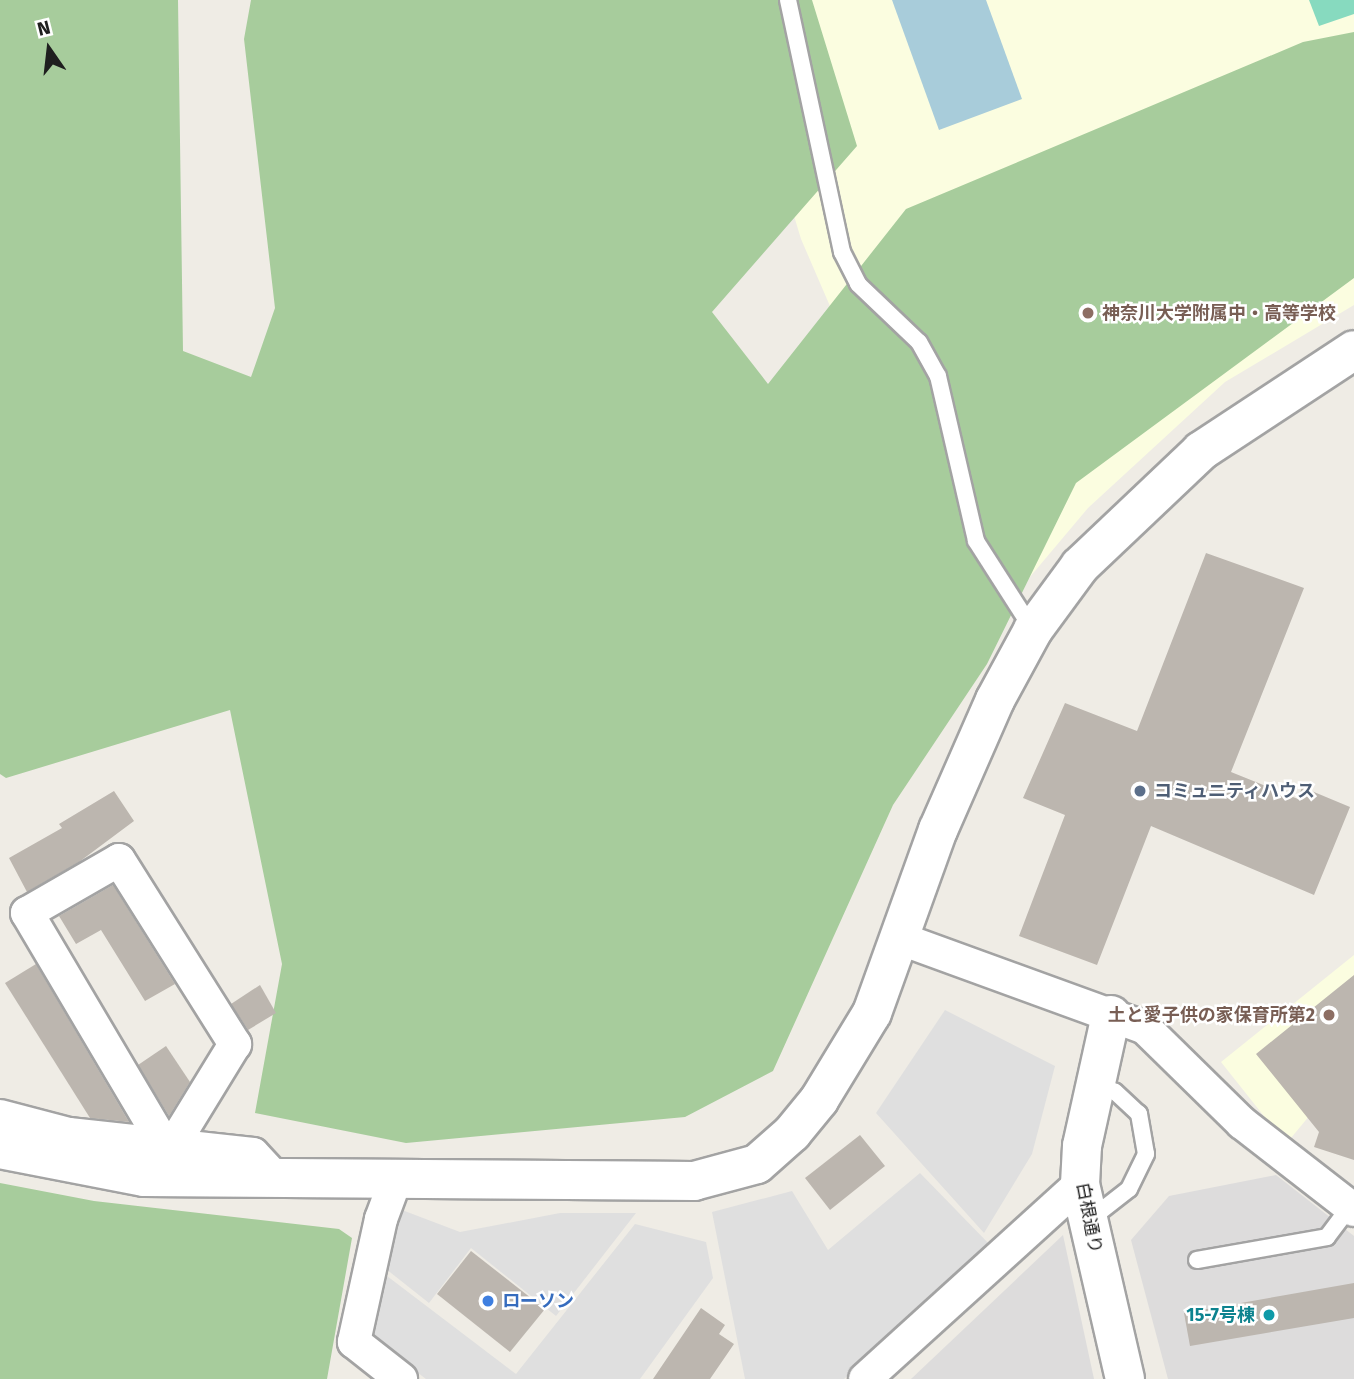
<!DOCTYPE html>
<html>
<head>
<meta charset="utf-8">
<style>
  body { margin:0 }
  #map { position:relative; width:1354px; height:1379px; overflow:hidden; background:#efece5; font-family:"Fira Sans","Noto Sans JP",sans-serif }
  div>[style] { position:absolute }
  .residential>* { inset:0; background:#dddcdc }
  .education>* { inset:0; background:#fbfde0 }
  .forest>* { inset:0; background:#a7cc9c }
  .pitch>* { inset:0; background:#87dabf }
  .parking>* { inset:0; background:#dfdfdf }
  .water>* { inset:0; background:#a8ccda }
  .building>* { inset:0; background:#bcb6af }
  .roads { filter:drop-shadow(2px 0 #a3a3a3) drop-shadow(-2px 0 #a3a3a3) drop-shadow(0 2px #a3a3a3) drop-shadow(0 -2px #a3a3a3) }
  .service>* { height:16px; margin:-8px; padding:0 8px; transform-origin:8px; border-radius:8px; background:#fff }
  .minor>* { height:32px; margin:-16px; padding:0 16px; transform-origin:16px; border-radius:16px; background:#fff }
  .tertiary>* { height:38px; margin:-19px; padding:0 19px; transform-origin:19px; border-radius:19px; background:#fff }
  .dots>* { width:19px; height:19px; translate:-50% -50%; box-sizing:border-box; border:4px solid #fff; border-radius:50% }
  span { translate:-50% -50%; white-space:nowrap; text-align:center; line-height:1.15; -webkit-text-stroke:5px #fff; paint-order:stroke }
  .education-label { font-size:18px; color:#785e54; font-weight:700 }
  .left { translate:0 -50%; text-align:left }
  .right { translate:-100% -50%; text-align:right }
  .service-label { font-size:18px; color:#4e5e75; font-weight:700 }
  .street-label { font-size:18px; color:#1f1f1f }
  .shop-label { font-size:18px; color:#366cbe; font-weight:700 }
  .culture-label { font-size:18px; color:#0d838f; font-weight:700 }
  .north { position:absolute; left:14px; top:14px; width:70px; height:70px; -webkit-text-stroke:5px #fff; paint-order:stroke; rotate:346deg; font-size:19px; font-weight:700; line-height:28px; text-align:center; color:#1f1f1f }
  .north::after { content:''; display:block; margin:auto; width:24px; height:32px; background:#1f1f1f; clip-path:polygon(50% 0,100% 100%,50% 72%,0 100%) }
</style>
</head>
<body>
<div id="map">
  <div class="residential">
    <i style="clip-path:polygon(1276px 1175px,1354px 1236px,1354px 1379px,1168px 1379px,1131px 1240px,1169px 1196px)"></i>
    <i style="clip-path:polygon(1063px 1235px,1094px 1379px,911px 1379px)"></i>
  </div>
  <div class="education">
    <i style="clip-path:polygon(746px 0,1354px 0,1354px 305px,1225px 382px,1088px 508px,975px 642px,801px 239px,749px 67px)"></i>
    <i style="clip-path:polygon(1354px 955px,1354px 1123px,1310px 1115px,1286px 1144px,1221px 1062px)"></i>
  </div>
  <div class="forest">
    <i style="clip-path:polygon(0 0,178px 0,183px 351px,251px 377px,275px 308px,244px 39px,251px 0,812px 0,857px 146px,712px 312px,768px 384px,906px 209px,1303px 42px,1354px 32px,1354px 278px,1076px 483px,987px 664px,893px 805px,773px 1071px,685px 1117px,406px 1143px,255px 1113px,282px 964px,230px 710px,6px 778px,0 774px)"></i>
    <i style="clip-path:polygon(0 1183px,94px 1201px,339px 1229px,352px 1238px,327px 1379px,0 1379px)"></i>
  </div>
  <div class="pitch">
    <i style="clip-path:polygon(1309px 0,1354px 0,1354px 14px,1319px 26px)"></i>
  </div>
  <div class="parking">
    <i style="clip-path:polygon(945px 1010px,1055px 1066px,1032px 1154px,984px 1233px,876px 1113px)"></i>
    <i style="clip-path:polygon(920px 1173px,993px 1248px,844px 1379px,745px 1379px,712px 1212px,792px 1191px,828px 1250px)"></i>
    <i style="clip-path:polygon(402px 1210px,460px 1232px,560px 1213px,636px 1213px,556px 1316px,471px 1248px,429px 1303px,386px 1269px)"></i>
    <i style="clip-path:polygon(635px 1224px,706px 1242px,713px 1278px,640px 1379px,426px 1379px,370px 1336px,387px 1276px,516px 1374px)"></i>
  </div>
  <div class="water">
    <i style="clip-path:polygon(892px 0,986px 0,1022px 99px,939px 130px)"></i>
  </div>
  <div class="building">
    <i style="clip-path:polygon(1206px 553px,1304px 588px,1231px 772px,1298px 799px,1302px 787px,1350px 807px,1314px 895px,1151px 826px,1097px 965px,1019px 936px,1065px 815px,1023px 798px,1065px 703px,1137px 731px)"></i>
    <i style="clip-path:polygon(114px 791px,134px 821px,79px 862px,27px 892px,9px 858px,62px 828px,59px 824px)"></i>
    <i style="clip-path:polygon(113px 885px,175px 984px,145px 1001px,101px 930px,76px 944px,59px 916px)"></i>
    <i style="clip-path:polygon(36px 964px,129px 1122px,90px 1118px,5px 983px)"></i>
    <i style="clip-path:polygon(1354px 975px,1354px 1160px,1314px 1147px,1319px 1132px,1256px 1054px)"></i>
    <i style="clip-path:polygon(260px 985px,276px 1013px,248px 1030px,231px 1004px)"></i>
    <i style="clip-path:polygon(166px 1046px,190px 1082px,169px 1116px,138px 1065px)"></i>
    <i style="clip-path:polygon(860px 1135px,885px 1166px,830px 1210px,805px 1178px)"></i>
    <i style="clip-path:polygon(471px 1251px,545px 1309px,510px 1352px,437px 1294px)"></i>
    <i style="clip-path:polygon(1354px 1283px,1354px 1318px,1190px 1346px,1184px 1313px)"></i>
    <i style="clip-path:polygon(701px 1308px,725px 1325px,719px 1334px,734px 1344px,710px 1379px,653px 1379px)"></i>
  </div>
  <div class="roads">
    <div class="service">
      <i style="left:788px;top:0;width:258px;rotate:77.9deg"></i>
      <i style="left:842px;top:252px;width:36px;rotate:63deg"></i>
      <i style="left:858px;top:284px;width:84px;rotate:43.6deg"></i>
      <i style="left:919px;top:342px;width:39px;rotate:61deg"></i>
      <i style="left:938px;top:376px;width:169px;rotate:77deg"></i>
      <i style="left:976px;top:541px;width:106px;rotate:57.4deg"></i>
      <i style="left:1088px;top:1221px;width:52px;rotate:-38deg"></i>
      <i style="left:1129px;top:1189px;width:39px;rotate:-64deg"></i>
      <i style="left:1146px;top:1154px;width:41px;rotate:-99.9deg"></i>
      <i style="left:1139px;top:1114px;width:33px;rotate:-137deg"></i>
      <i style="left:1115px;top:1092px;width:22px;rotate:-156deg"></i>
      <i style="left:1197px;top:1260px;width:132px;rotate:-10deg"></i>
      <i style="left:1327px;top:1237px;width:38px;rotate:-53deg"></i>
    </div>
    <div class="minor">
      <i style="left:901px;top:939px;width:260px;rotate:20deg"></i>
      <i style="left:1145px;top:1028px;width:136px;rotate:44.4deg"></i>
      <i style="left:1242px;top:1123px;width:142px;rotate:37.8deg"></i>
      <i style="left:0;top:1116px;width:71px;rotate:14.6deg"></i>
      <i style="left:69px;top:1134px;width:185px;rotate:6.2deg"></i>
      <i style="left:253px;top:1154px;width:33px;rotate:47deg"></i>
      <i style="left:165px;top:1146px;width:271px;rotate:-120.6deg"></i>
      <i style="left:27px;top:913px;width:106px;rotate:-29.9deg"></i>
      <i style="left:119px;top:860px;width:218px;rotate:57.8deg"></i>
      <i style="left:235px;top:1044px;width:121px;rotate:121.5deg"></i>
      <i style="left:397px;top:1176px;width:46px;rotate:110.4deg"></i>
      <i style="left:381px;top:1219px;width:126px;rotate:102.4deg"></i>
      <i style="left:354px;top:1342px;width:60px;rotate:38.2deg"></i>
      <i style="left:865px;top:1379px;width:290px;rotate:-42.2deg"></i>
    </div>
    <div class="tertiary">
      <i style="left:1111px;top:1015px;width:134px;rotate:102.5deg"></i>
      <i style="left:1082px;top:1146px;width:38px;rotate:93deg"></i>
      <i style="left:1080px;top:1184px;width:200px;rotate:77deg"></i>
      <i style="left:0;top:1149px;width:147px;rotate:11deg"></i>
      <i style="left:144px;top:1177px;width:550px;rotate:0.42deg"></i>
      <i style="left:694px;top:1181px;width:65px;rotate:-15.1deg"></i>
      <i style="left:757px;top:1164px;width:47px;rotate:-41.5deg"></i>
      <i style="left:792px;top:1133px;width:43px;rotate:-50.7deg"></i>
      <i style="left:819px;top:1100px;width:102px;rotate:-58.7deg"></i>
      <i style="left:872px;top:1013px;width:195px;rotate:-70.2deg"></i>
      <i style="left:938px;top:830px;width:142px;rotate:-66.3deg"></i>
      <i style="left:995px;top:700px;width:80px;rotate:-61.5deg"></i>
      <i style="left:1033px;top:630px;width:79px;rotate:-53.7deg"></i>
      <i style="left:1080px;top:566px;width:167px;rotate:-43.5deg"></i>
      <i style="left:1201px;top:451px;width:183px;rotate:-33.4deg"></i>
    </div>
  </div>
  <div class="dots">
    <i style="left:1088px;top:313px;background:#8d6e63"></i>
    <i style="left:1140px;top:791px;background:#5c6f8a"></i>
    <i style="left:1329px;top:1015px;background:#8d6e63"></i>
    <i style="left:488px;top:1301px;background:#3f7fe0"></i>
    <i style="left:1269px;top:1315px;background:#0f9aa8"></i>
  </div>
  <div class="education-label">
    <span class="left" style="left:1102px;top:313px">神奈川大学附属中・高等学校</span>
    <span class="right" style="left:1315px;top:1015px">土と愛子供の家保育所第2</span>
  </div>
  <div class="service-label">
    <span class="left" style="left:1154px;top:791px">コミュニティハウス</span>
  </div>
  <div class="street-label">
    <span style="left:1089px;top:1218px;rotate:79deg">白根通り</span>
  </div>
  <div class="shop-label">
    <span class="left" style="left:502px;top:1301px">ローソン</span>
  </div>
  <div class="culture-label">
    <span class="right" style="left:1255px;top:1315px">15-7号棟</span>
  </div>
  <div class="north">N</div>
</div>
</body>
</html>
